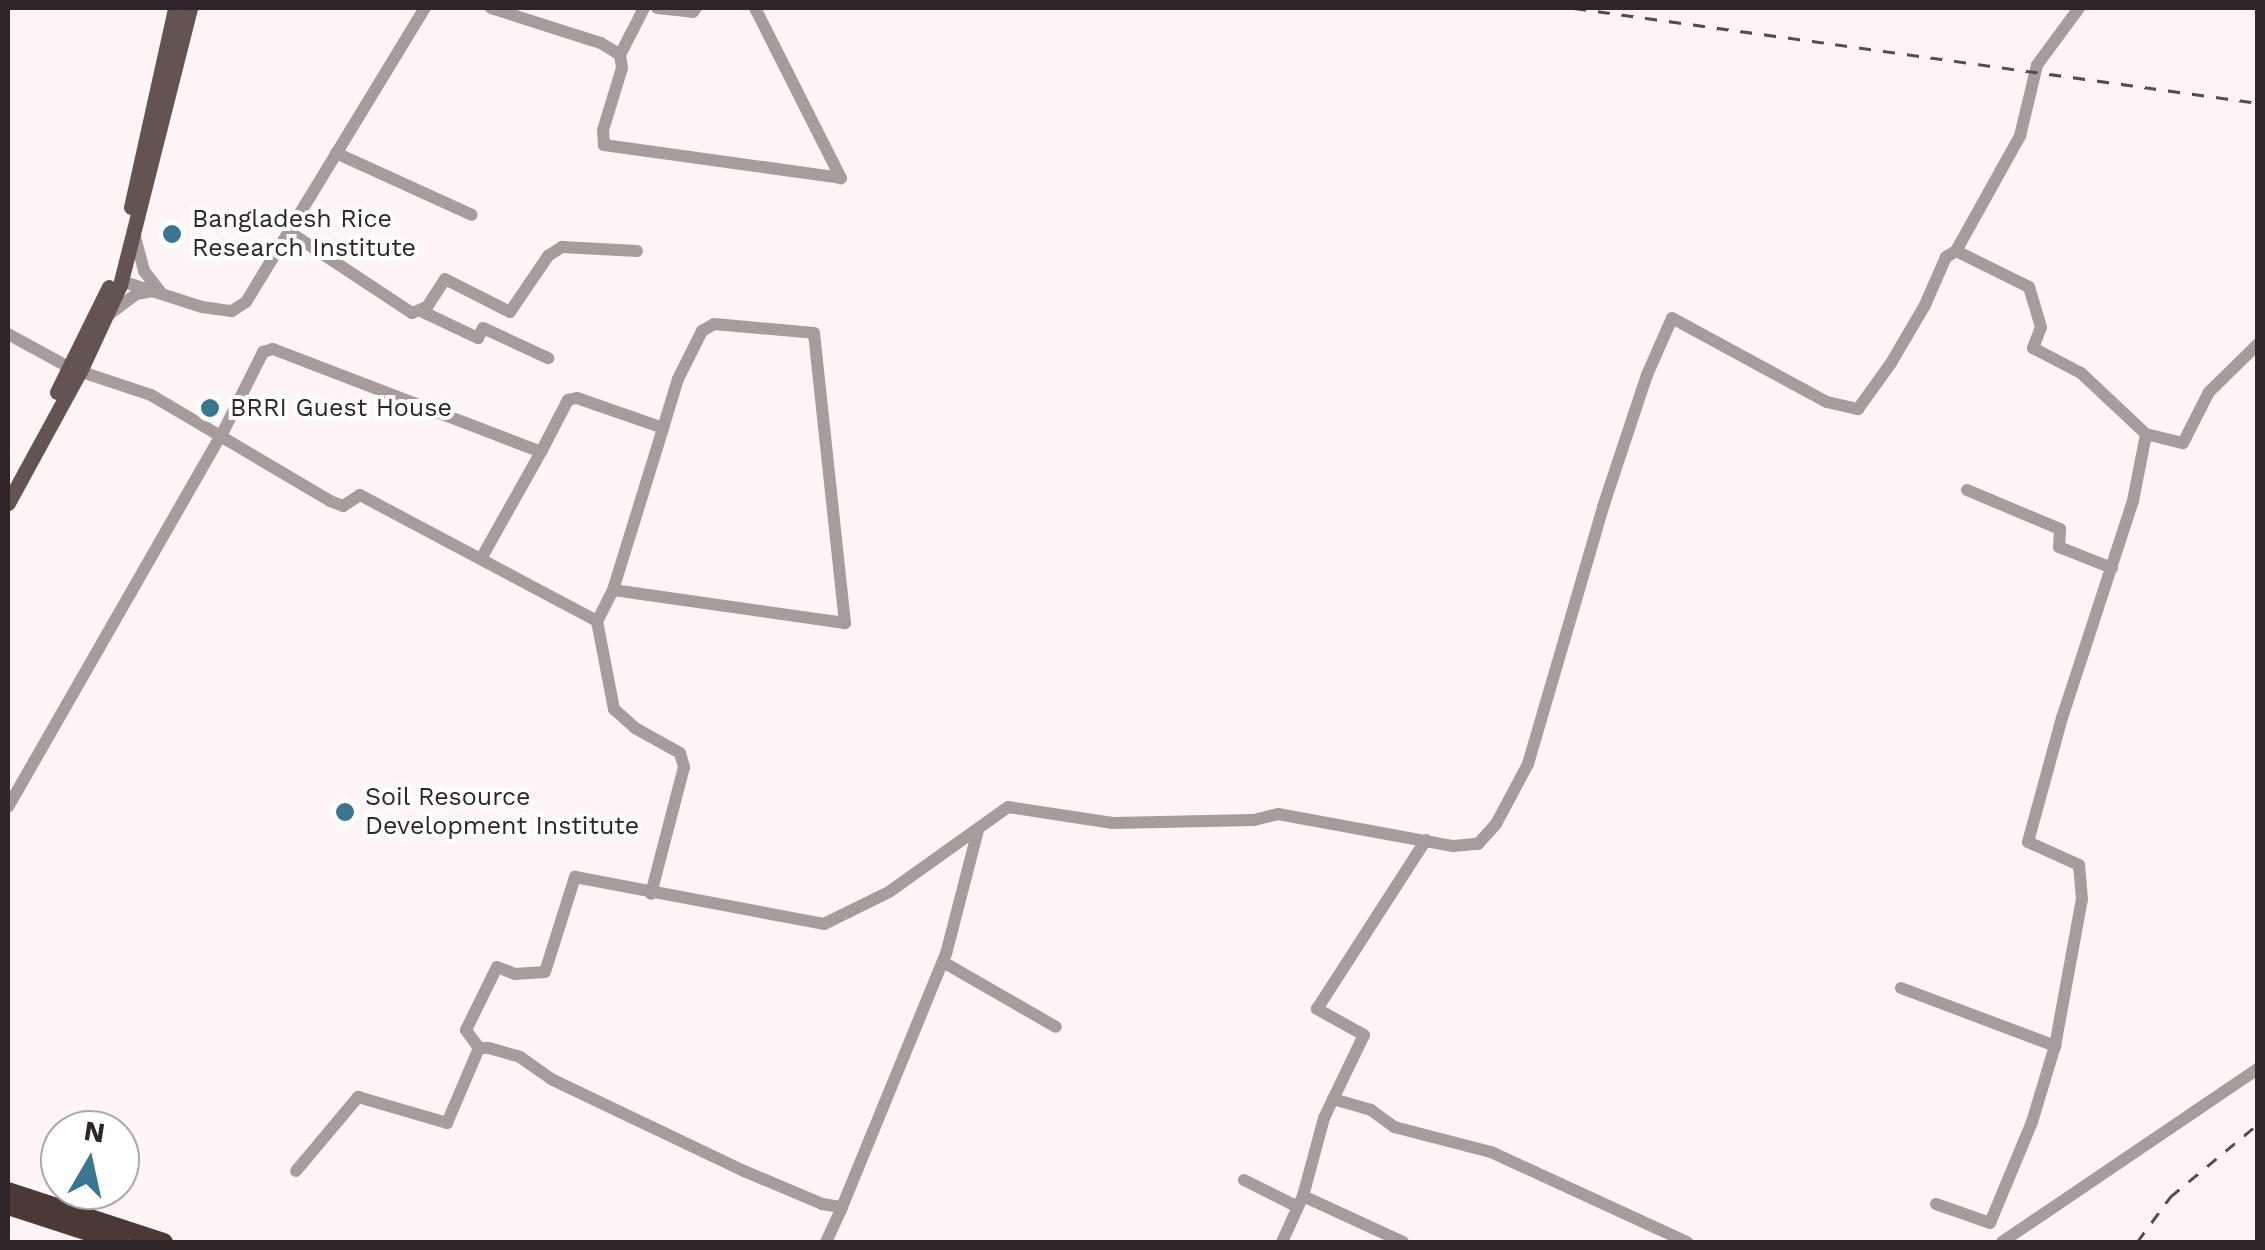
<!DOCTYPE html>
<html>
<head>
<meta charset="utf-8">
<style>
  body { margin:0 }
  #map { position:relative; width:2265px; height:1250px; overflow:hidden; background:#fef5f7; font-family:"Work Sans",sans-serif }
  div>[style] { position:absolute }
  .minor>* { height:12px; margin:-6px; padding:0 6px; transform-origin:6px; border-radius:6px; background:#a69c9b }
  .major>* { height:15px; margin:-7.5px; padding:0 7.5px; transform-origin:7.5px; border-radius:7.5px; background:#635351 }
  .highway>* { height:18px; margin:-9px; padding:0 9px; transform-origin:9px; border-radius:9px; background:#4b3937 }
  .rail>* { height:2.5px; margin-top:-1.25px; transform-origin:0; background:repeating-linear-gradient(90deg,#554c4f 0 12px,transparent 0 24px) }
  .dots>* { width:28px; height:28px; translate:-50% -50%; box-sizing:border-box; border:5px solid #fff; border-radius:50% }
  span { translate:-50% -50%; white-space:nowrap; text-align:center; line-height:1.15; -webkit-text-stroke:8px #fff; paint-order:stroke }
  .poi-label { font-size:25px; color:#2e2528 }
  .left { translate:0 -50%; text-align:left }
  .frame { position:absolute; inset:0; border:10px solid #2e2528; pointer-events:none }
  .north { position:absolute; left:40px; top:1110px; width:100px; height:100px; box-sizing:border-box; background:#fff; border:2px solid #aba8a9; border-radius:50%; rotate:9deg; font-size:28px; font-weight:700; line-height:40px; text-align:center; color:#2e2528 }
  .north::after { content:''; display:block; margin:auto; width:35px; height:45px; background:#3b758e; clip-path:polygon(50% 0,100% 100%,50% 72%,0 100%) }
</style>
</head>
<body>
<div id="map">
  <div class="minor">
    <i style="left:491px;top:8px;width:115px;rotate:17.7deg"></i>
    <i style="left:601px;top:43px;width:22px;rotate:32deg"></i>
    <i style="left:620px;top:55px;width:13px;rotate:81deg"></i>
    <i style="left:622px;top:68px;width:65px;rotate:107deg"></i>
    <i style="left:603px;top:130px;width:15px;rotate:86deg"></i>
    <i style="left:604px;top:145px;width:239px;rotate:7.9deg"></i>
    <i style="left:657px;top:8px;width:36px;rotate:6deg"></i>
    <i style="left:693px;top:12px;width:5px;rotate:-53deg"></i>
    <i style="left:755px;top:8px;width:191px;rotate:63.2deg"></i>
    <i style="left:620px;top:55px;width:53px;rotate:-62.9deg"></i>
    <i style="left:336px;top:153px;width:149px;rotate:24.5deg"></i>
    <i style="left:291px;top:233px;width:145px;rotate:33.5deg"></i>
    <i style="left:412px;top:313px;width:16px;rotate:-22deg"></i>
    <i style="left:427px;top:307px;width:33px;rotate:-57deg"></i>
    <i style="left:445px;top:279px;width:73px;rotate:26.9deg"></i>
    <i style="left:510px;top:312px;width:68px;rotate:-55.8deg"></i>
    <i style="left:548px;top:256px;width:17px;rotate:-33deg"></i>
    <i style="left:562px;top:247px;width:75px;rotate:3.1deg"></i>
    <i style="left:135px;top:237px;width:35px;rotate:75deg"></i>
    <i style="left:144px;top:271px;width:28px;rotate:52deg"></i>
    <i style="left:121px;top:281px;width:85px;rotate:17.8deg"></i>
    <i style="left:202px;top:307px;width:30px;rotate:8deg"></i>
    <i style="left:232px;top:311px;width:17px;rotate:-33deg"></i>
    <i style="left:246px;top:302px;width:344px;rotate:-58.7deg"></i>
    <i style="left:423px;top:312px;width:61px;rotate:25.3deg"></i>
    <i style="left:478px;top:338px;width:11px;rotate:-63deg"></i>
    <i style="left:483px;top:328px;width:72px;rotate:24.8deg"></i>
    <i style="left:107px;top:316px;width:36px;rotate:-37deg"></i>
    <i style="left:136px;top:294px;width:17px;rotate:-10deg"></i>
    <i style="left:8px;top:334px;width:71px;rotate:28.7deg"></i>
    <i style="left:70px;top:368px;width:85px;rotate:18.4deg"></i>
    <i style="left:151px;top:395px;width:208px;rotate:30.6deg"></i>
    <i style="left:330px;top:501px;width:14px;rotate:21deg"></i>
    <i style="left:343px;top:506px;width:20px;rotate:-33deg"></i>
    <i style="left:360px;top:495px;width:268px;rotate:28deg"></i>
    <i style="left:2146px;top:434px;width:38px;rotate:14deg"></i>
    <i style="left:2183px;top:443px;width:57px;rotate:-63deg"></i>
    <i style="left:2209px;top:392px;width:69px;rotate:-44.4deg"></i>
    <i style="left:1967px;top:490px;width:101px;rotate:22.8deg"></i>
    <i style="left:2060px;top:529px;width:18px;rotate:93deg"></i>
    <i style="left:2059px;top:547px;width:57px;rotate:21.6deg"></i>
    <i style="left:482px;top:557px;width:120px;rotate:-60.7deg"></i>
    <i style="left:613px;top:590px;width:170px;rotate:-72.8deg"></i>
    <i style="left:8px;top:807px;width:430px;rotate:-60.2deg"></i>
    <i style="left:222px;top:434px;width:92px;rotate:-63.4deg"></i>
    <i style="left:263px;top:352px;width:10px;rotate:-17deg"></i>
    <i style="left:273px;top:349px;width:287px;rotate:21deg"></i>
    <i style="left:541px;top:452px;width:59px;rotate:-62.6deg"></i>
    <i style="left:568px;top:400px;width:9px;rotate:-13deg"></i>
    <i style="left:577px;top:398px;width:91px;rotate:19.2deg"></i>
    <i style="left:663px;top:428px;width:51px;rotate:-73deg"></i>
    <i style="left:678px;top:379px;width:54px;rotate:-63.4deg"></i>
    <i style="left:702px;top:331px;width:14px;rotate:-30deg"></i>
    <i style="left:714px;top:324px;width:100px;rotate:5.1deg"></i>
    <i style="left:814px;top:333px;width:292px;rotate:83.9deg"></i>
    <i style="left:845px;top:623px;width:234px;rotate:-171.9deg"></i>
    <i style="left:613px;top:590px;width:35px;rotate:117deg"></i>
    <i style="left:597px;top:621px;width:90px;rotate:79.1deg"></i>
    <i style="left:614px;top:709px;width:28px;rotate:42deg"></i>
    <i style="left:635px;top:728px;width:51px;rotate:29.1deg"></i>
    <i style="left:680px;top:753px;width:15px;rotate:74deg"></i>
    <i style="left:684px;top:767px;width:131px;rotate:104.6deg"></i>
    <i style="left:943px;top:962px;width:130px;rotate:29.9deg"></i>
    <i style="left:1901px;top:988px;width:165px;rotate:20.6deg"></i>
    <i style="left:479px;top:1048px;width:22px;rotate:-126deg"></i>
    <i style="left:466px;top:1030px;width:70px;rotate:-63.8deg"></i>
    <i style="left:497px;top:967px;width:19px;rotate:21deg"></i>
    <i style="left:515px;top:974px;width:30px;rotate:-4deg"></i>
    <i style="left:545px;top:972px;width:100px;rotate:-72.5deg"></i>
    <i style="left:575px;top:877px;width:253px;rotate:10.7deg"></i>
    <i style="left:824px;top:924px;width:72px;rotate:-26.2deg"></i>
    <i style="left:889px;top:892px;width:146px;rotate:-35.5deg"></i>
    <i style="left:1008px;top:807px;width:106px;rotate:8.7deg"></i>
    <i style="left:1113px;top:823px;width:141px;rotate:-1.2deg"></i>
    <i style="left:1254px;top:820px;width:25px;rotate:-14deg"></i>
    <i style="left:1278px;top:814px;width:178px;rotate:10.4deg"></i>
    <i style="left:1453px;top:846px;width:25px;rotate:-5deg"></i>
    <i style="left:1478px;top:844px;width:27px;rotate:-48deg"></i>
    <i style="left:1496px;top:824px;width:68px;rotate:-61.9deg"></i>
    <i style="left:1528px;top:764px;width:268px;rotate:-73.7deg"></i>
    <i style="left:1603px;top:507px;width:139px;rotate:-71.6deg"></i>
    <i style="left:1647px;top:375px;width:62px;rotate:-66.3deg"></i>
    <i style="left:1672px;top:318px;width:176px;rotate:28.5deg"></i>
    <i style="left:1827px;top:402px;width:32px;rotate:13deg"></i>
    <i style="left:1858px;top:409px;width:57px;rotate:-54.3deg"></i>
    <i style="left:1891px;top:363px;width:67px;rotate:-59.6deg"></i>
    <i style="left:1925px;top:305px;width:52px;rotate:-66.4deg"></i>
    <i style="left:1946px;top:257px;width:12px;rotate:-31deg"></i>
    <i style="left:1956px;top:251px;width:132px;rotate:-60.9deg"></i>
    <i style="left:2020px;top:136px;width:73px;rotate:-76.5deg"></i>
    <i style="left:2037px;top:65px;width:71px;rotate:-53.6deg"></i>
    <i style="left:1333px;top:1099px;width:40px;rotate:16deg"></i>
    <i style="left:1371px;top:1110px;width:29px;rotate:36deg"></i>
    <i style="left:1394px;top:1127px;width:100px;rotate:14.5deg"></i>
    <i style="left:1491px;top:1152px;width:216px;rotate:24.7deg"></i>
    <i style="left:296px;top:1171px;width:97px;rotate:-50deg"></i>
    <i style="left:358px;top:1097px;width:93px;rotate:16.3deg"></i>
    <i style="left:447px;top:1123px;width:82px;rotate:-66.9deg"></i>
    <i style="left:479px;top:1048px;width:10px"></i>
    <i style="left:489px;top:1048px;width:32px;rotate:16deg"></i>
    <i style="left:520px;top:1057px;width:38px;rotate:35deg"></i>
    <i style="left:551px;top:1079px;width:214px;rotate:25.5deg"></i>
    <i style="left:744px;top:1171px;width:85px;rotate:22.9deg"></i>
    <i style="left:822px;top:1204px;width:20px;rotate:9deg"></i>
    <i style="left:842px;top:1207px;width:274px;rotate:-67.7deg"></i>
    <i style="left:946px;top:954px;width:128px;rotate:-75.5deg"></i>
    <i style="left:1244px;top:1180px;width:60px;rotate:26.6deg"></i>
    <i style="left:1303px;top:1196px;width:81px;rotate:-74.9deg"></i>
    <i style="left:1324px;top:1118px;width:92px;rotate:-64.3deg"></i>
    <i style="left:1364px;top:1035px;width:54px;rotate:-151deg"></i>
    <i style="left:1317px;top:1009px;width:201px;rotate:-57.2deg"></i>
    <i style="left:1936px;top:1204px;width:57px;rotate:19.4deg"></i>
    <i style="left:1990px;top:1223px;width:109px;rotate:-67.4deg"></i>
    <i style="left:2032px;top:1122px;width:79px;rotate:-73.2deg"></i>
    <i style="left:2055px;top:1046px;width:149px;rotate:-79.6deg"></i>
    <i style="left:2082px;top:899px;width:34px;rotate:-95deg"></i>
    <i style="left:2079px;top:865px;width:56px;rotate:-155.7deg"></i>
    <i style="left:2028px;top:842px;width:129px;rotate:-74.7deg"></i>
    <i style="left:2062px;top:718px;width:228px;rotate:-71.9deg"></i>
    <i style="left:2133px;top:501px;width:68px;rotate:-79deg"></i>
    <i style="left:2146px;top:434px;width:89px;rotate:-136.8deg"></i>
    <i style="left:2081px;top:373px;width:54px;rotate:-152.5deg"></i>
    <i style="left:2033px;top:348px;width:22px;rotate:-69deg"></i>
    <i style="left:2041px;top:327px;width:42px;rotate:-106.7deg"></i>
    <i style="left:2029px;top:287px;width:81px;rotate:-153.7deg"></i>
    <i style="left:826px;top:1242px;width:38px;rotate:-65deg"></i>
    <i style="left:1282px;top:1242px;width:51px;rotate:-65.5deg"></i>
    <i style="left:1303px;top:1196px;width:110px;rotate:24.7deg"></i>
    <i style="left:2002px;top:1242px;width:309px;rotate:-34.1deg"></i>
  </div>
  <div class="major">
    <i style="left:131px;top:207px;width:204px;rotate:-77.5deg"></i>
    <i style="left:57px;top:392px;width:117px;rotate:-63.7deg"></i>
    <i style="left:8px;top:503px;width:153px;rotate:-61.4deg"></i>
    <i style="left:81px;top:369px;width:93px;rotate:-65.1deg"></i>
    <i style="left:120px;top:285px;width:286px;rotate:-75.8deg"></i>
  </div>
  <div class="highway">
    <i style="left:8px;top:1191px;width:164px;rotate:18.1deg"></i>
    <i style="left:8px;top:1206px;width:117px;rotate:18deg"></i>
  </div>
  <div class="rail">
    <i style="left:1574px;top:8px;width:691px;rotate:7.91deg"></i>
    <i style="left:2137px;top:1242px;width:56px;rotate:-53.7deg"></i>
    <i style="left:2170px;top:1197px;width:114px;rotate:-39.7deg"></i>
  </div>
  <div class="dots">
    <i style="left:172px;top:234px;background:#3b758e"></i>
    <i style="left:210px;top:408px;background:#3b758e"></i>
    <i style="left:345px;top:812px;background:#3b758e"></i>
  </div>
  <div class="poi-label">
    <span class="left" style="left:192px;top:234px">Bangladesh Rice<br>Research Institute</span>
    <span class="left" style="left:230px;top:408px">BRRI Guest House</span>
    <span class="left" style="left:365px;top:812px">Soil Resource<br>Development Institute</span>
  </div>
  <div class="frame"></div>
  <div class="north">N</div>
</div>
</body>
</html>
